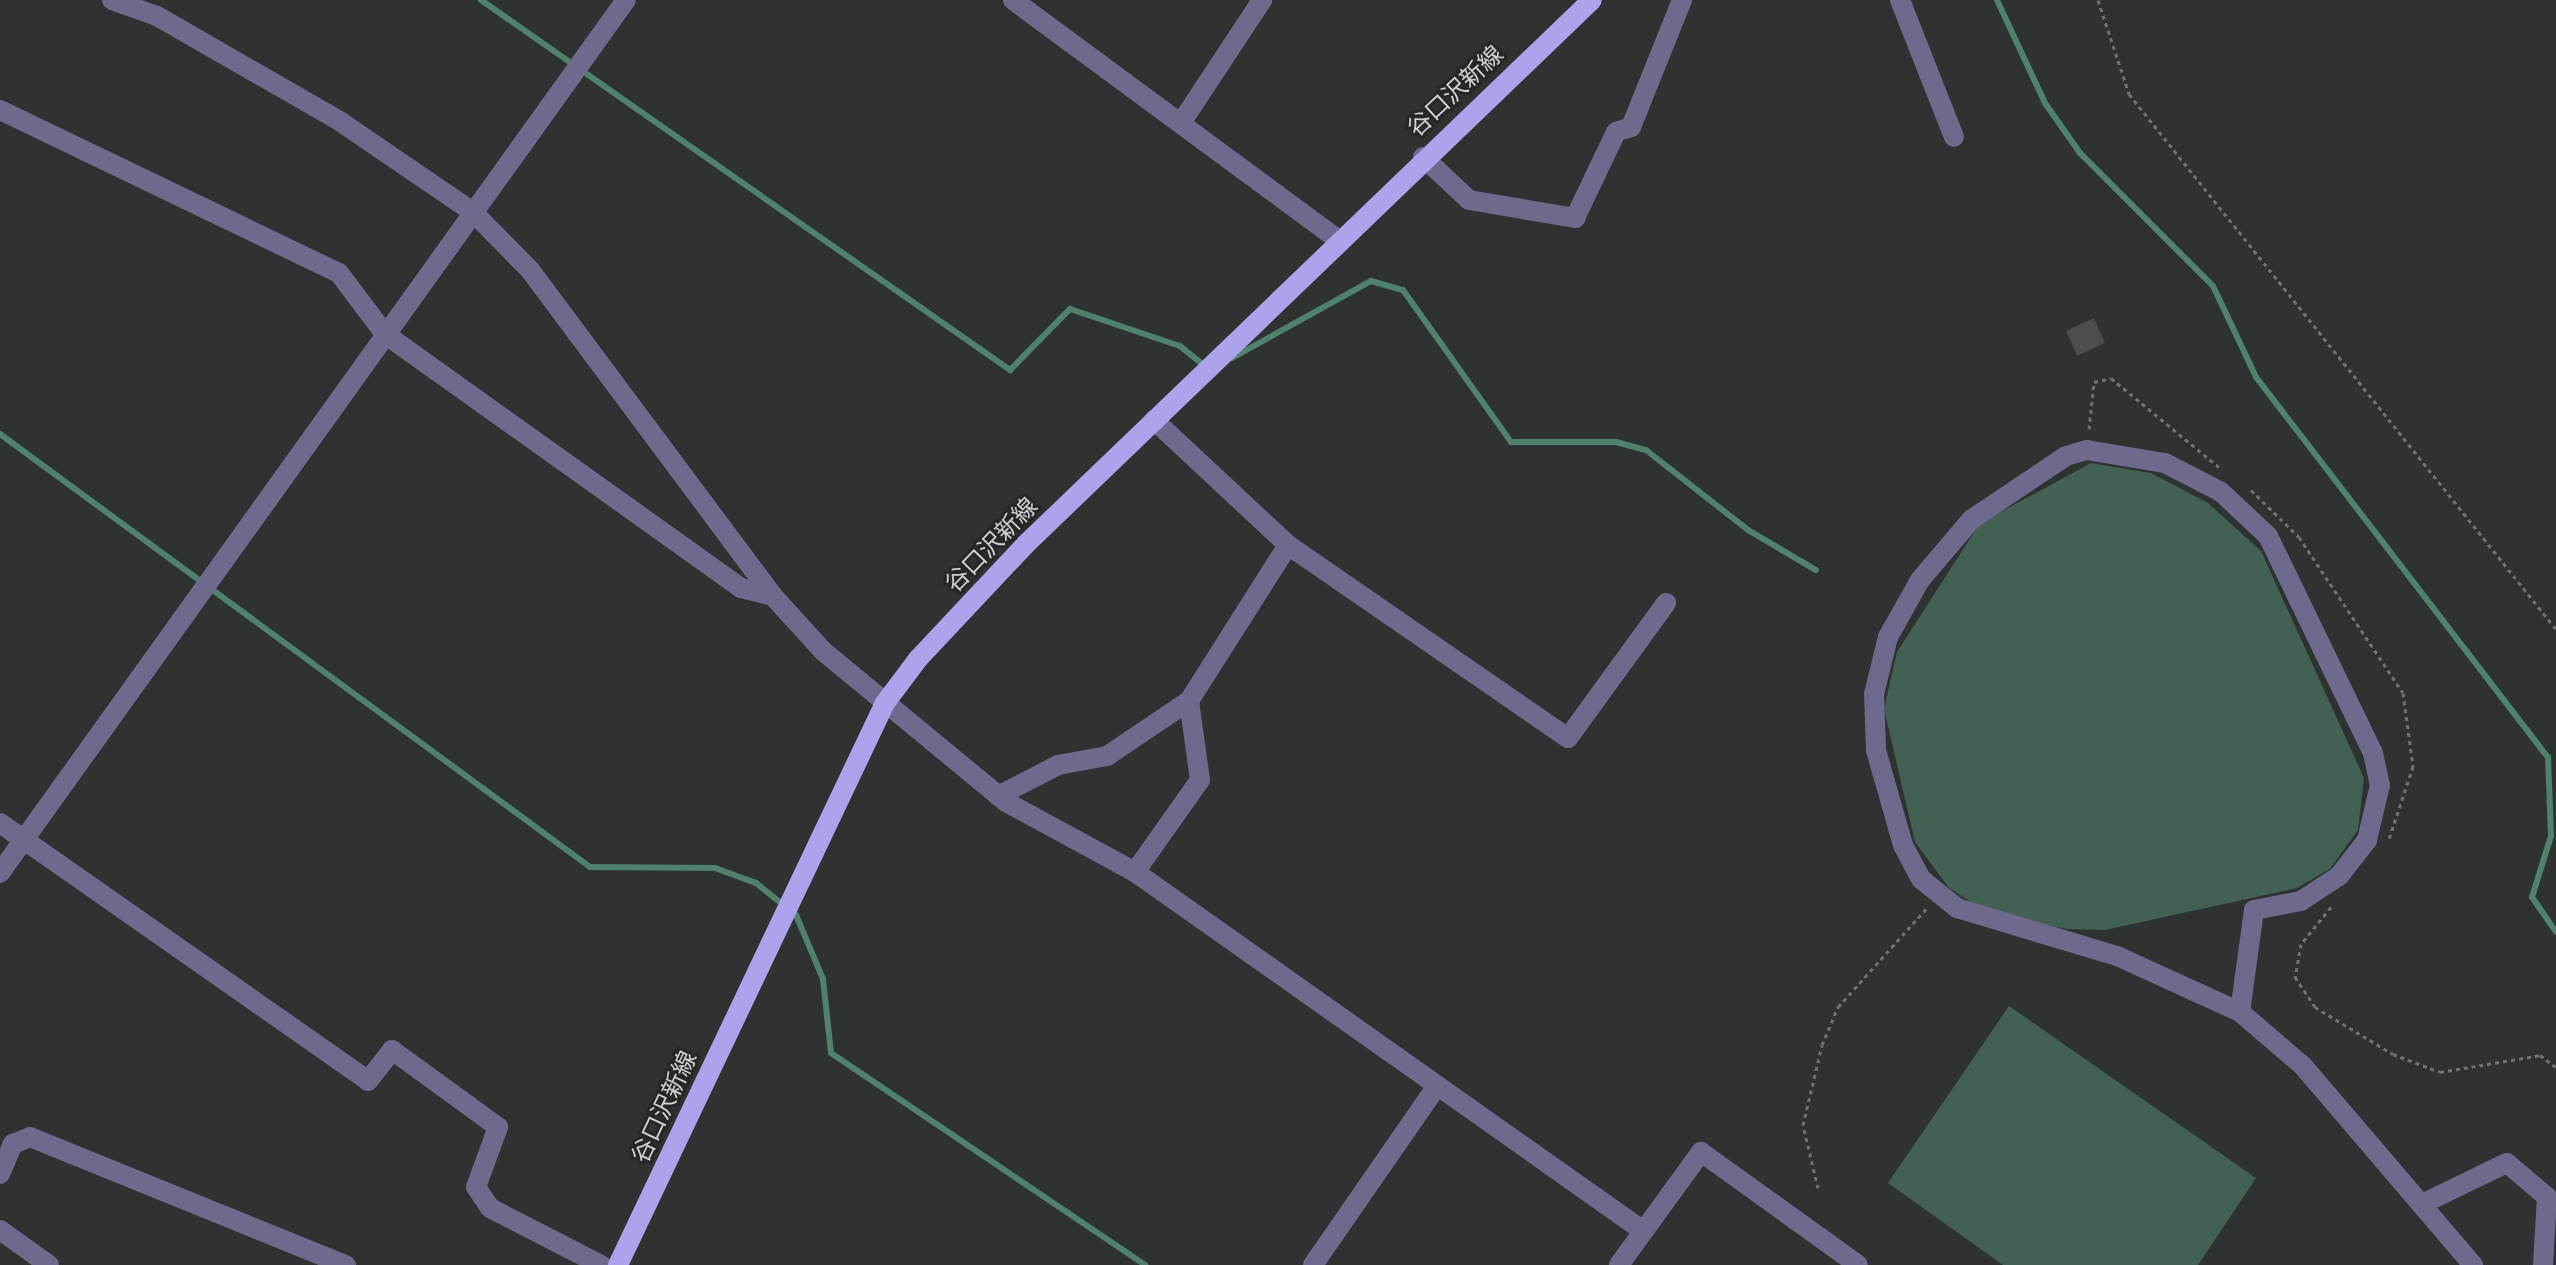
<!DOCTYPE html>
<html>
<head>
<meta charset="utf-8">
<style>
  body { margin:0 }
  #map { position:relative; width:2556px; height:1265px; overflow:hidden; background:#2e3230; font-family:Poppins,"Noto Sans JP",sans-serif }
  div>[style] { position:absolute }
  .green>* { inset:0; background:#426153 }
  .stream>* { height:6px; margin:-3px; padding:0 3px; transform-origin:3px; border-radius:3px; background:#4f816c }
  .building>* { inset:0; background:#4a4f4c }
  .path>* { height:3px; margin-top:-1.5px; transform-origin:0; background:repeating-linear-gradient(90deg,#6f7271 0 4px,transparent 0 8px) }
  .minor>* { height:20px; margin:-10px; padding:0 10px; transform-origin:10px; border-radius:10px; background:#6e6a8e }
  .major>* { height:20px; margin:-10px; padding:0 10px; transform-origin:10px; border-radius:10px; background:#aba3ec }
  span { translate:-50% -50%; white-space:nowrap; text-align:center; line-height:1.15; -webkit-text-stroke:6px #242826; paint-order:stroke }
  .street-label { font-size:24px; color:#d1d3d2 }
</style>
</head>
<body>
<div id="map">
  <div class="green">
    <i style="clip-path:polygon(2091px 463px,2151px 473px,2208px 503px,2261px 551px,2364px 778px,2358px 830px,2330px 869px,2297px 888px,2105px 930px,2067px 929px,1990px 914px,1949px 888px,1915px 842px,1884px 709px,1897px 652px,1980px 523px)"></i>
    <i style="clip-path:polygon(2009px 1006px,2256px 1178px,2198px 1265px,2003px 1265px,1888px 1183px)"></i>
  </div>
  <div class="stream">
    <i style="left:481px;top:0;width:646px;rotate:34.97deg"></i>
    <i style="left:1010px;top:370px;width:86px;rotate:-45.5deg"></i>
    <i style="left:1070px;top:309px;width:116px;rotate:18.6deg"></i>
    <i style="left:1180px;top:346px;width:32px;rotate:39deg"></i>
    <i style="left:1997px;top:0;width:114px;rotate:65deg"></i>
    <i style="left:2045px;top:103px;width:61px;rotate:55deg"></i>
    <i style="left:2080px;top:153px;width:188px;rotate:45deg"></i>
    <i style="left:2213px;top:286px;width:101px;rotate:64.7deg"></i>
    <i style="left:2256px;top:377px;width:479px;rotate:52.5deg"></i>
    <i style="left:2548px;top:757px;width:79px;rotate:87.8deg"></i>
    <i style="left:2551px;top:836px;width:64px;rotate:107.3deg"></i>
    <i style="left:2532px;top:897px;width:42px;rotate:55.6deg"></i>
    <i style="left:1232px;top:358px;width:159px;rotate:-29deg"></i>
    <i style="left:1371px;top:281px;width:33px;rotate:16deg"></i>
    <i style="left:1403px;top:290px;width:186px;rotate:54.6deg"></i>
    <i style="left:1511px;top:442px;width:105px"></i>
    <i style="left:1616px;top:442px;width:31px;rotate:15deg"></i>
    <i style="left:1646px;top:450px;width:130px;rotate:38.1deg"></i>
    <i style="left:1748px;top:530px;width:79px;rotate:30.5deg"></i>
    <i style="left:0;top:434px;width:732px;rotate:36.27deg"></i>
    <i style="left:590px;top:867px;width:125px;rotate:0.5deg"></i>
    <i style="left:715px;top:868px;width:44px;rotate:20.1deg"></i>
    <i style="left:756px;top:883px;width:51px;rotate:38.7deg"></i>
    <i style="left:796px;top:915px;width:69px;rotate:67.1deg"></i>
    <i style="left:823px;top:979px;width:74px;rotate:83.8deg"></i>
    <i style="left:831px;top:1053px;width:379px;rotate:34deg"></i>
  </div>
  <div class="building">
    <i style="clip-path:polygon(2094px 318px,2105px 343px,2077px 356px,2066px 331px)"></i>
  </div>
  <div class="path">
    <i style="left:2098px;top:0;width:99px;rotate:71.7deg"></i>
    <i style="left:2129px;top:94px;width:685px;rotate:51.41deg"></i>
    <i style="left:2089px;top:429px;width:47px;rotate:-83.9deg"></i>
    <i style="left:2094px;top:382px;width:17px;rotate:-13deg"></i>
    <i style="left:2111px;top:378px;width:140px;rotate:39.5deg"></i>
    <i style="left:2251px;top:490px;width:67px;rotate:44.4deg"></i>
    <i style="left:2299px;top:537px;width:187px;rotate:56.3deg"></i>
    <i style="left:2403px;top:693px;width:74px;rotate:82.2deg"></i>
    <i style="left:2413px;top:766px;width:80px;rotate:108.2deg"></i>
    <i style="left:2331px;top:907px;width:48px;rotate:129deg"></i>
    <i style="left:2301px;top:944px;width:34px;rotate:100deg"></i>
    <i style="left:2295px;top:977px;width:36px;rotate:56deg"></i>
    <i style="left:2315px;top:1007px;width:91px;rotate:31.1deg"></i>
    <i style="left:2393px;top:1054px;width:50px;rotate:21deg"></i>
    <i style="left:2440px;top:1072px;width:101px;rotate:-9.6deg"></i>
    <i style="left:2540px;top:1055px;width:20px;rotate:37deg"></i>
    <i style="left:1818px;top:1188px;width:65px;rotate:-103.4deg"></i>
    <i style="left:1803px;top:1125px;width:82px;rotate:-76.6deg"></i>
    <i style="left:1822px;top:1045px;width:41px;rotate:-67.2deg"></i>
    <i style="left:1838px;top:1007px;width:132px;rotate:-48.1deg"></i>
  </div>
  <div class="minor">
    <i style="left:112px;top:0;width:48px;rotate:19.6deg"></i>
    <i style="left:157px;top:16px;width:212px;rotate:29.9deg"></i>
    <i style="left:341px;top:122px;width:160px;rotate:34.3deg"></i>
    <i style="left:473px;top:212px;width:81px;rotate:45.5deg"></i>
    <i style="left:530px;top:270px;width:407px;rotate:53.3deg"></i>
    <i style="left:773px;top:596px;width:74px;rotate:47.7deg"></i>
    <i style="left:823px;top:651px;width:237px;rotate:39.5deg"></i>
    <i style="left:1006px;top:802px;width:147px;rotate:28.5deg"></i>
    <i style="left:1135px;top:872px;width:621px;rotate:35.23deg"></i>
    <i style="left:1013px;top:0;width:405px;rotate:36.4deg"></i>
    <i style="left:1900px;top:0;width:147px;rotate:68.5deg"></i>
    <i style="left:0;top:110px;width:376px;rotate:25.7deg"></i>
    <i style="left:339px;top:273px;width:76px;rotate:53deg"></i>
    <i style="left:385px;top:334px;width:437px;rotate:35.5deg"></i>
    <i style="left:741px;top:588px;width:33px;rotate:14deg"></i>
    <i style="left:1183px;top:120px;width:144px;rotate:-56.6deg"></i>
    <i style="left:1423px;top:157px;width:63px;rotate:43.1deg"></i>
    <i style="left:1469px;top:200px;width:108px;rotate:9.6deg"></i>
    <i style="left:1575px;top:218px;width:95px;rotate:-64.5deg"></i>
    <i style="left:1616px;top:132px;width:16px;rotate:-18deg"></i>
    <i style="left:1631px;top:127px;width:137px;rotate:-68.1deg"></i>
    <i style="left:1154px;top:420px;width:183px;rotate:43deg"></i>
    <i style="left:1288px;top:545px;width:340px;rotate:34.6deg"></i>
    <i style="left:1568px;top:738px;width:167px;rotate:-54deg"></i>
    <i style="left:2087px;top:450px;width:79px;rotate:9.5deg"></i>
    <i style="left:2165px;top:463px;width:63px;rotate:27.4deg"></i>
    <i style="left:2221px;top:492px;width:64px;rotate:43.1deg"></i>
    <i style="left:2268px;top:536px;width:241px;rotate:64.2deg"></i>
    <i style="left:2373px;top:753px;width:33px;rotate:78deg"></i>
    <i style="left:2380px;top:785px;width:57px;rotate:103.3deg"></i>
    <i style="left:2367px;top:840px;width:46px;rotate:127.9deg"></i>
    <i style="left:2339px;top:876px;width:45px;rotate:146.7deg"></i>
    <i style="left:2301px;top:901px;width:48px;rotate:169.2deg"></i>
    <i style="left:2254px;top:910px;width:103px;rotate:97.8deg"></i>
    <i style="left:2240px;top:1012px;width:135px;rotate:-155.5deg"></i>
    <i style="left:2117px;top:956px;width:167px;rotate:-163.3deg"></i>
    <i style="left:1957px;top:908px;width:46px;rotate:-141.1deg"></i>
    <i style="left:1921px;top:879px;width:38px;rotate:-118deg"></i>
    <i style="left:1903px;top:845px;width:99px;rotate:-105.9deg"></i>
    <i style="left:1876px;top:750px;width:56px;rotate:-92deg"></i>
    <i style="left:1874px;top:694px;width:59px;rotate:-76.2deg"></i>
    <i style="left:1888px;top:637px;width:65px;rotate:-60.7deg"></i>
    <i style="left:1920px;top:580px;width:80px;rotate:-49.6deg"></i>
    <i style="left:1972px;top:519px;width:113px;rotate:-33.8deg"></i>
    <i style="left:2066px;top:456px;width:22px;rotate:-16deg"></i>
    <i style="left:998px;top:796px;width:68px;rotate:-27.3deg"></i>
    <i style="left:1058px;top:765px;width:50px;rotate:-10.4deg"></i>
    <i style="left:1107px;top:756px;width:99px;rotate:-33.9deg"></i>
    <i style="left:0;top:823px;width:449px;rotate:35deg"></i>
    <i style="left:368px;top:1081px;width:39px;rotate:-52deg"></i>
    <i style="left:392px;top:1050px;width:131px;rotate:36deg"></i>
    <i style="left:498px;top:1127px;width:64px;rotate:110.1deg"></i>
    <i style="left:476px;top:1187px;width:25px;rotate:56deg"></i>
    <i style="left:490px;top:1208px;width:125px;rotate:27.2deg"></i>
    <i style="left:1135px;top:872px;width:113px;rotate:-54.8deg"></i>
    <i style="left:1200px;top:780px;width:80px;rotate:-97.9deg"></i>
    <i style="left:1189px;top:701px;width:185px;rotate:-57.6deg"></i>
    <i style="left:0;top:873px;width:1074px;rotate:-54.36deg"></i>
    <i style="left:2240px;top:1012px;width:83px;rotate:40.6deg"></i>
    <i style="left:2303px;top:1066px;width:262px;rotate:49.5deg"></i>
    <i style="left:0;top:1174px;width:33px;rotate:-67deg"></i>
    <i style="left:13px;top:1144px;width:18px;rotate:-22deg"></i>
    <i style="left:30px;top:1137px;width:341px;rotate:22.1deg"></i>
    <i style="left:2422px;top:1204px;width:94px;rotate:-25.8deg"></i>
    <i style="left:2507px;top:1163px;width:52px;rotate:40.4deg"></i>
    <i style="left:2547px;top:1197px;width:68px;rotate:93.4deg"></i>
    <i style="left:0;top:1230px;width:60px;rotate:35.5deg"></i>
    <i style="left:1313px;top:1265px;width:218px;rotate:-55.3deg"></i>
    <i style="left:1619px;top:1265px;width:140px;rotate:-54deg"></i>
    <i style="left:1701px;top:1152px;width:193px;rotate:35.7deg"></i>
  </div>
  <div class="major">
    <i style="left:618px;top:1265px;width:622px;rotate:-64.59deg"></i>
    <i style="left:885px;top:703px;width:55px;rotate:-53.1deg"></i>
    <i style="left:918px;top:659px;width:156px;rotate:-46.8deg"></i>
    <i style="left:1025px;top:545px;width:786px;rotate:-43.87deg"></i>
  </div>
  <div class="street-label">
    <span style="left:1455px;top:91px;rotate:-43deg">谷口沢新線</span>
    <span style="left:991px;top:545px;rotate:-46deg">谷口沢新線</span>
    <span style="left:664px;top:1107px;rotate:-65deg">谷口沢新線</span>
  </div>
</div>
</body>
</html>
